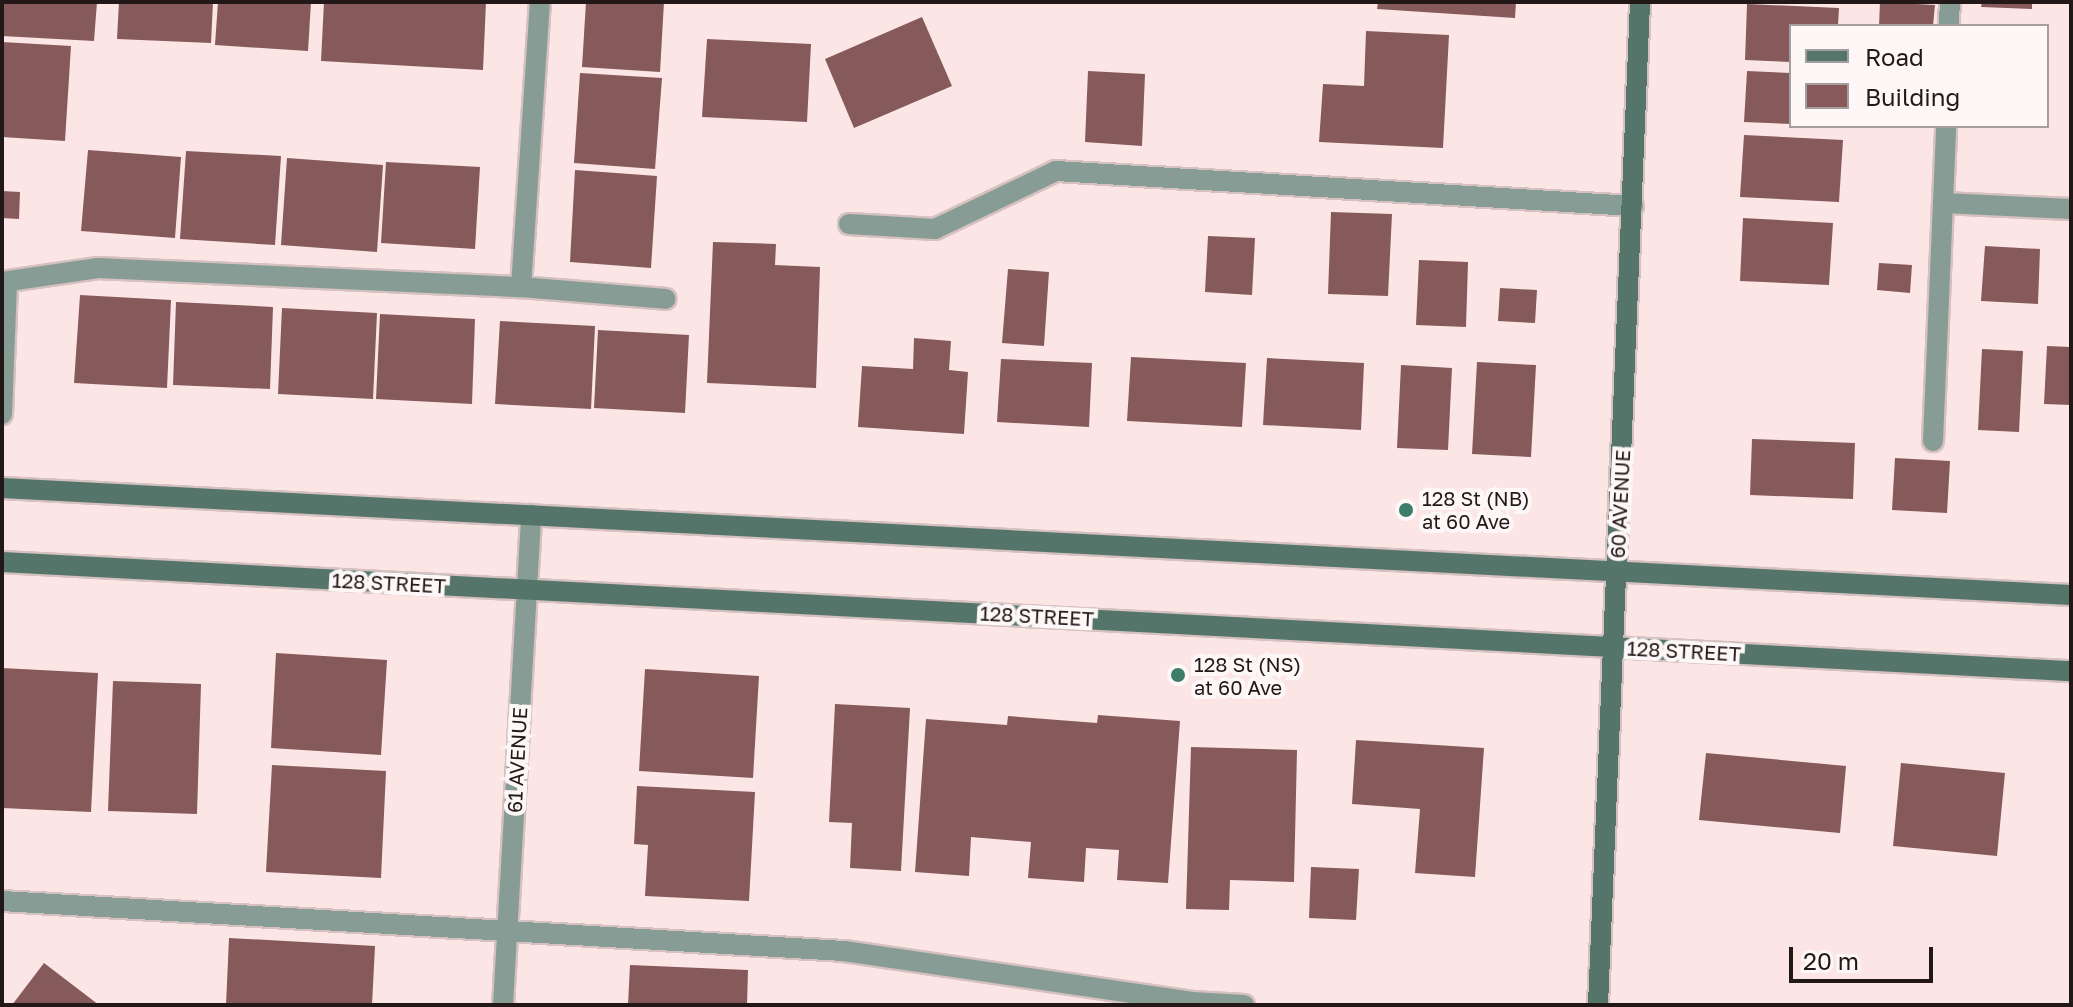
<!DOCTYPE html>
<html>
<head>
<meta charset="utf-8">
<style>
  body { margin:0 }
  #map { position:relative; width:2073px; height:1007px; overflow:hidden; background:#fce6e5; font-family:"Golos Text",sans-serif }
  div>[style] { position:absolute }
  .building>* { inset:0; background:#865a5a }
  .roads { filter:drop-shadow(2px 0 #d5c1c0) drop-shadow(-2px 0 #d5c1c0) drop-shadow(0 2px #d5c1c0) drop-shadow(0 -2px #d5c1c0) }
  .lane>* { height:20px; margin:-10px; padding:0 10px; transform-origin:10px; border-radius:10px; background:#879c94 }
  .street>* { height:20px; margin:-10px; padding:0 10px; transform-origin:10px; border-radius:10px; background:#879c94 }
  .secondary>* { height:20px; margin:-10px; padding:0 10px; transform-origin:10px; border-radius:10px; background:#56756a }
  .dots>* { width:22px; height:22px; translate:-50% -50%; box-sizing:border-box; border:4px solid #fdf7f7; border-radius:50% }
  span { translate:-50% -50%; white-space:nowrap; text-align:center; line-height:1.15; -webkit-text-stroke:8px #fdf7f7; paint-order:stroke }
  .poi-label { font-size:20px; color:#221818 }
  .left { translate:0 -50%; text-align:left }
  .street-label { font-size:20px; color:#221818 }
  .frame { position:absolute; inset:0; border:4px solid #221818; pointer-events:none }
  .legend { position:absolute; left:1789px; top:24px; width:260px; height:104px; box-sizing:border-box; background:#fdf7f7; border:2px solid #a59e9e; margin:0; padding:10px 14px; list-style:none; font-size:24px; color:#221818 }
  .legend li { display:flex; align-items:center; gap:16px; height:40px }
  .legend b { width:40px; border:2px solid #a59e9e }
  .scale { position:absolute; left:1789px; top:947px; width:144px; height:36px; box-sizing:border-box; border:4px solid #221818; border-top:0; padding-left:10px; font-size:24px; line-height:28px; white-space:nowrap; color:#221818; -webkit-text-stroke:6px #fdf7f7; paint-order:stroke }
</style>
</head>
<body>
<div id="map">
  <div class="building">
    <i style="clip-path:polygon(2px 2px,97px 2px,94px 41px,2px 36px)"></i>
    <i style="clip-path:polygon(119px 2px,213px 2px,211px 43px,117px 39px)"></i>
    <i style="clip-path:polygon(218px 2px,311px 2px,308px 51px,215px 45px)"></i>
    <i style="clip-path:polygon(324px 2px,486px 2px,483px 70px,321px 61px)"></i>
    <i style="clip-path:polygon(586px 2px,664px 2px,660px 72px,582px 67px)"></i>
    <i style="clip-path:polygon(1378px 2px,1516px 2px,1515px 18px,1377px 9px)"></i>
    <i style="clip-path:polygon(1880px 2px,1935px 5px,1933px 26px,1879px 26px)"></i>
    <i style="clip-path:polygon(1982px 2px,2032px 2px,2032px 9px,1981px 7px)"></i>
    <i style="clip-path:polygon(1747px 4px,1839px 8px,1838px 26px,1791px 26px,1791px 62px,1745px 60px)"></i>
    <i style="clip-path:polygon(922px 17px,952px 86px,854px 128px,825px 59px)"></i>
    <i style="clip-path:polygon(1366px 31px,1449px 35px,1443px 148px,1319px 142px,1323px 84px,1364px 86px)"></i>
    <i style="clip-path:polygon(707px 39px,811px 44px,807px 122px,702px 117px)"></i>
    <i style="clip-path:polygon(2px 42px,71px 46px,65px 141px,2px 137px)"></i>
    <i style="clip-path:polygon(1088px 71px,1145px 74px,1142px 146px,1085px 142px)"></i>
    <i style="clip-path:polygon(1747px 71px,1791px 73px,1791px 124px,1744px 122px)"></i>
    <i style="clip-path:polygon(580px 73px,662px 78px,655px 169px,574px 163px)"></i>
    <i style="clip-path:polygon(1744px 135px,1843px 140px,1839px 202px,1740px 197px)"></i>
    <i style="clip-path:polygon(88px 150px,181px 157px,175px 238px,81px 231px)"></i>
    <i style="clip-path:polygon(186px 151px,281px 156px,275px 245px,180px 239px)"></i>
    <i style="clip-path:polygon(287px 158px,383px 165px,377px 252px,281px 245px)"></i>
    <i style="clip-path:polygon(386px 162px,480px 167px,475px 249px,381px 243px)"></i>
    <i style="clip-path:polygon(575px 170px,657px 176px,651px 268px,570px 262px)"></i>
    <i style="clip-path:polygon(2px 191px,20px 192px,19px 219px,2px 218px)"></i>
    <i style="clip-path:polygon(1331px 212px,1392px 214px,1388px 296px,1328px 294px)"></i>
    <i style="clip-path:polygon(1743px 218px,1833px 223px,1829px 285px,1740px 281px)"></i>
    <i style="clip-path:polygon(1208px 236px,1255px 238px,1252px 295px,1205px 292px)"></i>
    <i style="clip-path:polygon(713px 242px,776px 244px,775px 265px,820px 267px,816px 388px,707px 383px)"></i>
    <i style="clip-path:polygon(1985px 246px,2040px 249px,2038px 304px,1981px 301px)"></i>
    <i style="clip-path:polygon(1419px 260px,1468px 262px,1466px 327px,1416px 325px)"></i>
    <i style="clip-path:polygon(1879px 263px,1912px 265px,1910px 293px,1877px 290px)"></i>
    <i style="clip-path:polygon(1008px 269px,1049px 272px,1044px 346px,1002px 343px)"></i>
    <i style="clip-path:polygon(1500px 288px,1537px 290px,1535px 323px,1498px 321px)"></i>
    <i style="clip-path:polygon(80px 295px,171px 300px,167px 388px,74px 383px)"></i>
    <i style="clip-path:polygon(176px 302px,273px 307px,270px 389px,173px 385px)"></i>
    <i style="clip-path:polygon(282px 308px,377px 313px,373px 399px,278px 394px)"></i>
    <i style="clip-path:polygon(380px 314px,475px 319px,472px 404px,376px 399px)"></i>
    <i style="clip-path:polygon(500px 321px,595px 326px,591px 409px,495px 404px)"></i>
    <i style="clip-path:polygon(598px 330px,689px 335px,685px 413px,594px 408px)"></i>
    <i style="clip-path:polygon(914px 338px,951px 341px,949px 370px,968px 372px,964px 434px,858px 427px,862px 366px,913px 369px)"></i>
    <i style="clip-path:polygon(2047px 346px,2071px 347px,2071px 405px,2044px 404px)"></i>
    <i style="clip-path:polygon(1982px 349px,2023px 351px,2019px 432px,1978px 430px)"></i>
    <i style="clip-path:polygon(1131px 357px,1246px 363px,1242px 427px,1127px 421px)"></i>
    <i style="clip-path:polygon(1267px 358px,1364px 363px,1361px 430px,1263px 425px)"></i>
    <i style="clip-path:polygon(1001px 359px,1092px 363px,1089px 427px,997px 422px)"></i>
    <i style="clip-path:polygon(1477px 362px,1536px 365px,1531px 457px,1472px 454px)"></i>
    <i style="clip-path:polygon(1401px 365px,1452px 368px,1448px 450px,1397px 448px)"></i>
    <i style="clip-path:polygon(1752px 439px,1855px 443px,1853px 499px,1750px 495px)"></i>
    <i style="clip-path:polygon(1895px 458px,1950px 461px,1947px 513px,1892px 510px)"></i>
    <i style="clip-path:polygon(276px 653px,387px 660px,381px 755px,271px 748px)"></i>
    <i style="clip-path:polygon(2px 668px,98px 673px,91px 812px,2px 808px)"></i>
    <i style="clip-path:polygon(645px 669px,759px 676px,753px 778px,639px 771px)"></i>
    <i style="clip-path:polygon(113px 681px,201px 684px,197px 814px,108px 811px)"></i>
    <i style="clip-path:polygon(835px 704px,910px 708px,901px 871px,850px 868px,852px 823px,829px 822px)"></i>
    <i style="clip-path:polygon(1098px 715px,1180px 721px,1168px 883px,1117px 880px,1119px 850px,1086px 848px,1084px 882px,1028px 878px,1031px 842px,971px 837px,969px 876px,915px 872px,926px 719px,1007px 725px,1008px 716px,1097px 723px)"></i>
    <i style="clip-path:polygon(1356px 740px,1484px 748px,1475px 877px,1415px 873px,1420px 809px,1352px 804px)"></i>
    <i style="clip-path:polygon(1191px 747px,1297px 750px,1294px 882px,1230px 880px,1229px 910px,1186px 909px)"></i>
    <i style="clip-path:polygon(1706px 753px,1846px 766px,1840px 833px,1699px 820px)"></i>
    <i style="clip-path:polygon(1901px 763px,2005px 773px,1997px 856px,1893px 846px)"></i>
    <i style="clip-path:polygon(272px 765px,386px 771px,381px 878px,266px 872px)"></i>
    <i style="clip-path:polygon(637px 786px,755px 792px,749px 901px,645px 896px,648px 845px,634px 844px)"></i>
    <i style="clip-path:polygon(1311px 867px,1359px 869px,1356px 920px,1309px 918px)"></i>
    <i style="clip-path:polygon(229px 938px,375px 946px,372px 1005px,226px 1005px)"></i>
    <i style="clip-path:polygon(44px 963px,99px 1005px,12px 1005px)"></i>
    <i style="clip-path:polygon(630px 965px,748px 970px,747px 1005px,628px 1005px)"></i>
  </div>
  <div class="roads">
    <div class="lane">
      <i style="left:1949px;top:26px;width:24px;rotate:-88deg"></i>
      <i style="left:1943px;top:203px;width:128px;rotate:2.7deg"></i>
      <i style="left:849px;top:224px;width:86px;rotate:3.3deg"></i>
      <i style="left:935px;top:229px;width:134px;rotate:-25.6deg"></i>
      <i style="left:1056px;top:171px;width:578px;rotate:3.47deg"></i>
      <i style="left:2px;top:282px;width:97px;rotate:-8.3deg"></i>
      <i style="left:98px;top:268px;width:423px;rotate:2.6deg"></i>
      <i style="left:521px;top:287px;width:145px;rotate:4.7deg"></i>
      <i style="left:521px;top:287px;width:286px;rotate:-86.2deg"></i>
      <i style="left:2px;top:414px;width:129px;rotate:-87.8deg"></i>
      <i style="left:1933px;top:441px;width:315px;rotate:-87.6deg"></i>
      <i style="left:2px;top:901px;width:843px;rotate:3.4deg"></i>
      <i style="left:844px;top:951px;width:352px;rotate:8.3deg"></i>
      <i style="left:1192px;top:1002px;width:52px;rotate:3.3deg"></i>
    </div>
    <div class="street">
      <i style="left:503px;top:1005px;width:491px;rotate:-86.7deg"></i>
    </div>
    <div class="secondary">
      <i style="left:2px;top:488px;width:2072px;rotate:2.96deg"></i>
      <i style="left:2px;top:562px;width:2072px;rotate:3.02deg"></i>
      <i style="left:1598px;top:1005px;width:1004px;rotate:-87.6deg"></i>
    </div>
  </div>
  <div class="dots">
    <i style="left:1406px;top:510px;background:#3e7d6a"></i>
    <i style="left:1178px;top:675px;background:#3e7d6a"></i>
  </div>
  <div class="poi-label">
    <span class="left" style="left:1422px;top:510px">128 St (NB)<br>at 60 Ave</span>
    <span class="left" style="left:1194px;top:676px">128 St (NS)<br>at 60 Ave</span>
  </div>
  <div class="street-label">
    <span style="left:1620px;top:504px;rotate:-87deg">60 AVENUE</span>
    <span style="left:389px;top:583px;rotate:3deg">128 STREET</span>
    <span style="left:1037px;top:616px;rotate:3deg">128 STREET</span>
    <span style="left:1684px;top:651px;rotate:3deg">128 STREET</span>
    <span style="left:517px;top:760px;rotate:-87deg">61 AVENUE</span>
  </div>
  <div class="frame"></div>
  <ul class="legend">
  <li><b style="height:10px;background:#56756a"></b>Road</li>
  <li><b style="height:22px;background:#865a5a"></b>Building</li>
  </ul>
  <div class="scale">20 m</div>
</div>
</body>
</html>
